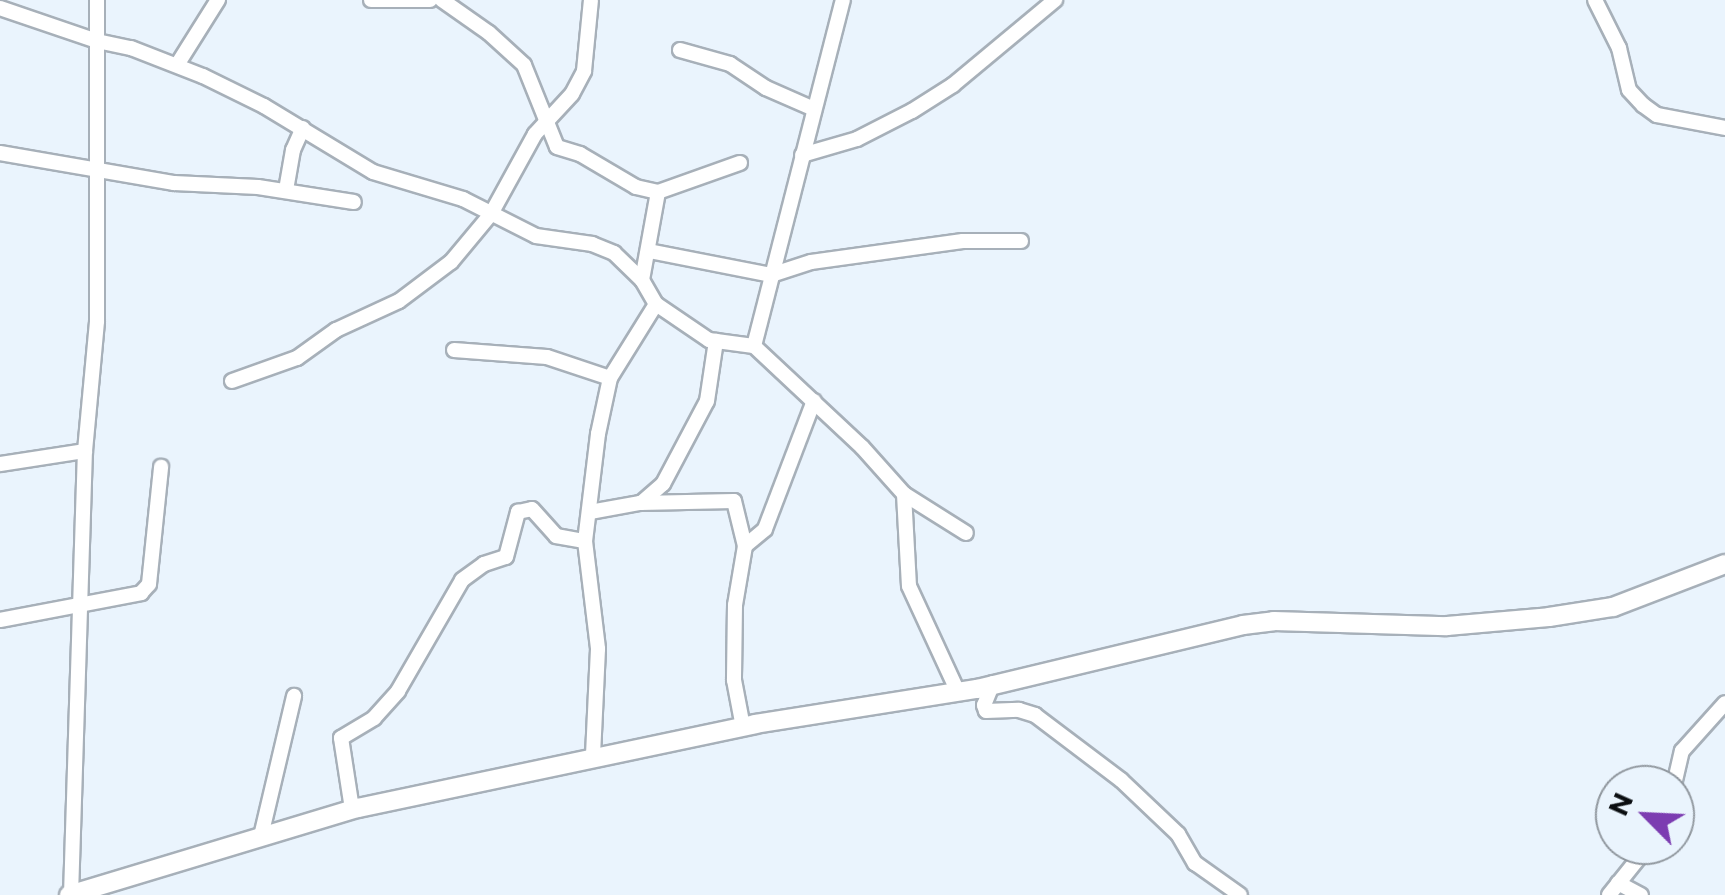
<!DOCTYPE html>
<html>
<head>
<meta charset="utf-8">
<style>
  body { margin:0 }
  #map { position:relative; width:1725px; height:895px; overflow:hidden; background:#eaf4fd; font-family:Commissioner,sans-serif }
  div>[style] { position:absolute }
  .roads { filter:drop-shadow(2px 0 #a7b0b9) drop-shadow(-2px 0 #a7b0b9) drop-shadow(0 2px #a7b0b9) drop-shadow(0 -2px #a7b0b9) }
  .minor>* { height:14px; margin:-7px; padding:0 7px; transform-origin:7px; border-radius:7px; background:#fff }
  .tertiary>* { height:18px; margin:-9px; padding:0 9px; transform-origin:9px; border-radius:9px; background:#fff }
  span { translate:-50% -50%; white-space:nowrap; text-align:center; line-height:1.15; -webkit-text-stroke:10px #eaf4fd; paint-order:stroke }
  .north { position:absolute; left:1595px; top:765px; width:100px; height:100px; box-sizing:border-box; background:#eaf4fd; border:2px solid #91989f; border-radius:50%; rotate:294deg; font-size:28px; font-weight:700; line-height:40px; text-align:center; color:#0b0e11 }
  .north::after { content:''; display:block; margin:auto; width:35px; height:45px; background:#7c3cb1; clip-path:polygon(50% 0,100% 100%,50% 72%,0 100%) }
</style>
</head>
<body>
<div id="map">
  <div class="roads">
    <div class="minor">
      <i style="left:371px;top:0;width:59px"></i>
      <i style="left:442px;top:0;width:57px;rotate:35.1deg"></i>
      <i style="left:489px;top:33px;width:47px;rotate:42.4deg"></i>
      <i style="left:524px;top:65px;width:88px;rotate:68.1deg"></i>
      <i style="left:557px;top:147px;width:24px;rotate:17deg"></i>
      <i style="left:580px;top:154px;width:65px;rotate:30.5deg"></i>
      <i style="left:636px;top:187px;width:23px;rotate:13deg"></i>
      <i style="left:658px;top:192px;width:87px;rotate:-19.5deg"></i>
      <i style="left:1595px;top:0;width:54px;rotate:63.4deg"></i>
      <i style="left:1619px;top:48px;width:43px;rotate:76.6deg"></i>
      <i style="left:1629px;top:90px;width:21px;rotate:47deg"></i>
      <i style="left:1643px;top:105px;width:17px;rotate:36deg"></i>
      <i style="left:1657px;top:115px;width:69px;rotate:10.8deg"></i>
      <i style="left:0;top:8px;width:102px;rotate:18.8deg"></i>
      <i style="left:97px;top:41px;width:35px;rotate:12deg"></i>
      <i style="left:131px;top:48px;width:77px;rotate:21.3deg"></i>
      <i style="left:203px;top:76px;width:68px;rotate:26.2deg"></i>
      <i style="left:264px;top:106px;width:127px;rotate:31.2deg"></i>
      <i style="left:373px;top:172px;width:94px;rotate:16.7deg"></i>
      <i style="left:463px;top:199px;width:82px;rotate:26.9deg"></i>
      <i style="left:536px;top:236px;width:57px;rotate:8.1deg"></i>
      <i style="left:592px;top:244px;width:24px;rotate:22deg"></i>
      <i style="left:614px;top:253px;width:39px;rotate:44deg"></i>
      <i style="left:642px;top:280px;width:28px;rotate:60deg"></i>
      <i style="left:656px;top:304px;width:64px;rotate:34.2deg"></i>
      <i style="left:709px;top:340px;width:45px;rotate:7.6deg"></i>
      <i style="left:754px;top:346px;width:148px;rotate:43.1deg"></i>
      <i style="left:862px;top:447px;width:63px;rotate:48.2deg"></i>
      <i style="left:904px;top:494px;width:92px;rotate:86.9deg"></i>
      <i style="left:909px;top:586px;width:117px;rotate:65.2deg"></i>
      <i style="left:680px;top:50px;width:52px;rotate:15.6deg"></i>
      <i style="left:730px;top:64px;width:43px;rotate:33.7deg"></i>
      <i style="left:766px;top:88px;width:52px;rotate:23.6deg"></i>
      <i style="left:177px;top:65px;width:77px;rotate:-57.8deg"></i>
      <i style="left:0;top:153px;width:177px;rotate:9.8deg"></i>
      <i style="left:174px;top:183px;width:84px;rotate:2.7deg"></i>
      <i style="left:258px;top:187px;width:97px;rotate:8.9deg"></i>
      <i style="left:802px;top:155px;width:57px;rotate:-16.2deg"></i>
      <i style="left:857px;top:139px;width:62px;rotate:-27deg"></i>
      <i style="left:912px;top:111px;width:49px;rotate:-32.4deg"></i>
      <i style="left:953px;top:85px;width:133px;rotate:-39.8deg"></i>
      <i style="left:286px;top:190px;width:41px;rotate:-80.1deg"></i>
      <i style="left:293px;top:150px;width:24px;rotate:-66deg"></i>
      <i style="left:649px;top:251px;width:124px;rotate:11.1deg"></i>
      <i style="left:771px;top:275px;width:42px;rotate:-18deg"></i>
      <i style="left:811px;top:262px;width:153px;rotate:-7.9deg"></i>
      <i style="left:963px;top:241px;width:58px"></i>
      <i style="left:642px;top:280px;width:89px;rotate:-79.7deg"></i>
      <i style="left:754px;top:346px;width:357px;rotate:-75.6deg"></i>
      <i style="left:454px;top:350px;width:93px;rotate:4.3deg"></i>
      <i style="left:547px;top:357px;width:66px;rotate:18.4deg"></i>
      <i style="left:610px;top:378px;width:57px;rotate:102.1deg"></i>
      <i style="left:598px;top:434px;width:108px;rotate:96.9deg"></i>
      <i style="left:585px;top:541px;width:109px;rotate:83.1deg"></i>
      <i style="left:598px;top:649px;width:107px;rotate:92.7deg"></i>
      <i style="left:610px;top:378px;width:87px;rotate:-58.1deg"></i>
      <i style="left:232px;top:381px;width:69px;rotate:-19.5deg"></i>
      <i style="left:297px;top:358px;width:48px;rotate:-35.7deg"></i>
      <i style="left:336px;top:330px;width:69px;rotate:-24.7deg"></i>
      <i style="left:399px;top:301px;width:65px;rotate:-36.9deg"></i>
      <i style="left:451px;top:262px;width:62px;rotate:-50.2deg"></i>
      <i style="left:491px;top:214px;width:91px;rotate:-61.2deg"></i>
      <i style="left:535px;top:134px;width:54px;rotate:-47.2deg"></i>
      <i style="left:572px;top:94px;width:26px;rotate:-62deg"></i>
      <i style="left:584px;top:71px;width:71px;rotate:-84.4deg"></i>
      <i style="left:0;top:464px;width:86px;rotate:-8.7deg"></i>
      <i style="left:904px;top:494px;width:73px;rotate:32.2deg"></i>
      <i style="left:641px;top:503px;width:29px;rotate:-41deg"></i>
      <i style="left:663px;top:484px;width:94px;rotate:-62.1deg"></i>
      <i style="left:707px;top:401px;width:61px;rotate:-81.5deg"></i>
      <i style="left:590px;top:512px;width:51px;rotate:-10.2deg"></i>
      <i style="left:640px;top:503px;width:94px;rotate:-1.2deg"></i>
      <i style="left:734px;top:501px;width:46px;rotate:76.3deg"></i>
      <i style="left:745px;top:546px;width:60px;rotate:99.6deg"></i>
      <i style="left:735px;top:605px;width:75px;rotate:90.8deg"></i>
      <i style="left:734px;top:680px;width:48px;rotate:79.2deg"></i>
      <i style="left:745px;top:546px;width:26px;rotate:-40deg"></i>
      <i style="left:765px;top:529px;width:137px;rotate:-69.1deg"></i>
      <i style="left:0;top:620px;width:144px;rotate:-10.8deg"></i>
      <i style="left:141px;top:593px;width:12px;rotate:-48deg"></i>
      <i style="left:149px;top:584px;width:118px;rotate:-84.1deg"></i>
      <i style="left:993px;top:683px;width:24px;rotate:112deg"></i>
      <i style="left:984px;top:705px;width:6px;rotate:72deg"></i>
      <i style="left:986px;top:711px;width:33px;rotate:-2deg"></i>
      <i style="left:1019px;top:710px;width:17px;rotate:17deg"></i>
      <i style="left:1035px;top:715px;width:108px;rotate:37.1deg"></i>
      <i style="left:1121px;top:780px;width:79px;rotate:43.5deg"></i>
      <i style="left:1178px;top:834px;width:34px;rotate:60deg"></i>
      <i style="left:1195px;top:863px;width:55px;rotate:35.4deg"></i>
      <i style="left:1674px;top:785px;width:35px;rotate:-77deg"></i>
      <i style="left:1682px;top:751px;width:64px;rotate:-48.1deg"></i>
      <i style="left:352px;top:809px;width:72px;rotate:-98.8deg"></i>
      <i style="left:341px;top:738px;width:39px;rotate:-31deg"></i>
      <i style="left:374px;top:718px;width:36px;rotate:-48deg"></i>
      <i style="left:398px;top:691px;width:128px;rotate:-60deg"></i>
      <i style="left:462px;top:580px;width:27px;rotate:-36deg"></i>
      <i style="left:484px;top:564px;width:23px;rotate:-18deg"></i>
      <i style="left:506px;top:557px;width:47px;rotate:-75.1deg"></i>
      <i style="left:518px;top:512px;width:14px;rotate:-12deg"></i>
      <i style="left:532px;top:509px;width:36px;rotate:48deg"></i>
      <i style="left:556px;top:536px;width:29px;rotate:10deg"></i>
      <i style="left:261px;top:836px;width:144px;rotate:-76.7deg"></i>
      <i style="left:1618px;top:883px;width:26px;rotate:28deg"></i>
      <i style="left:71px;top:895px;width:444px;rotate:-88.2deg"></i>
      <i style="left:85px;top:451px;width:131px;rotate:-84.7deg"></i>
      <i style="left:97px;top:321px;width:321px;rotate:-90deg"></i>
      <i style="left:1609px;top:895px;width:64px;rotate:-51.3deg"></i>
    </div>
    <div class="tertiary">
      <i style="left:69px;top:895px;width:302px;rotate:-16.8deg"></i>
      <i style="left:358px;top:808px;width:406px;rotate:-11.9deg"></i>
      <i style="left:755px;top:724px;width:225px;rotate:-9deg"></i>
      <i style="left:977px;top:689px;width:274px;rotate:-13.5deg"></i>
      <i style="left:1243px;top:625px;width:31px;rotate:-7deg"></i>
      <i style="left:1274px;top:621px;width:173px;rotate:1.7deg"></i>
      <i style="left:1447px;top:626px;width:102px;rotate:-5deg"></i>
      <i style="left:1549px;top:617px;width:65px;rotate:-8.9deg"></i>
      <i style="left:1613px;top:607px;width:120px;rotate:-21deg"></i>
    </div>
  </div>
  <div class="north">N</div>
</div>
</body>
</html>
